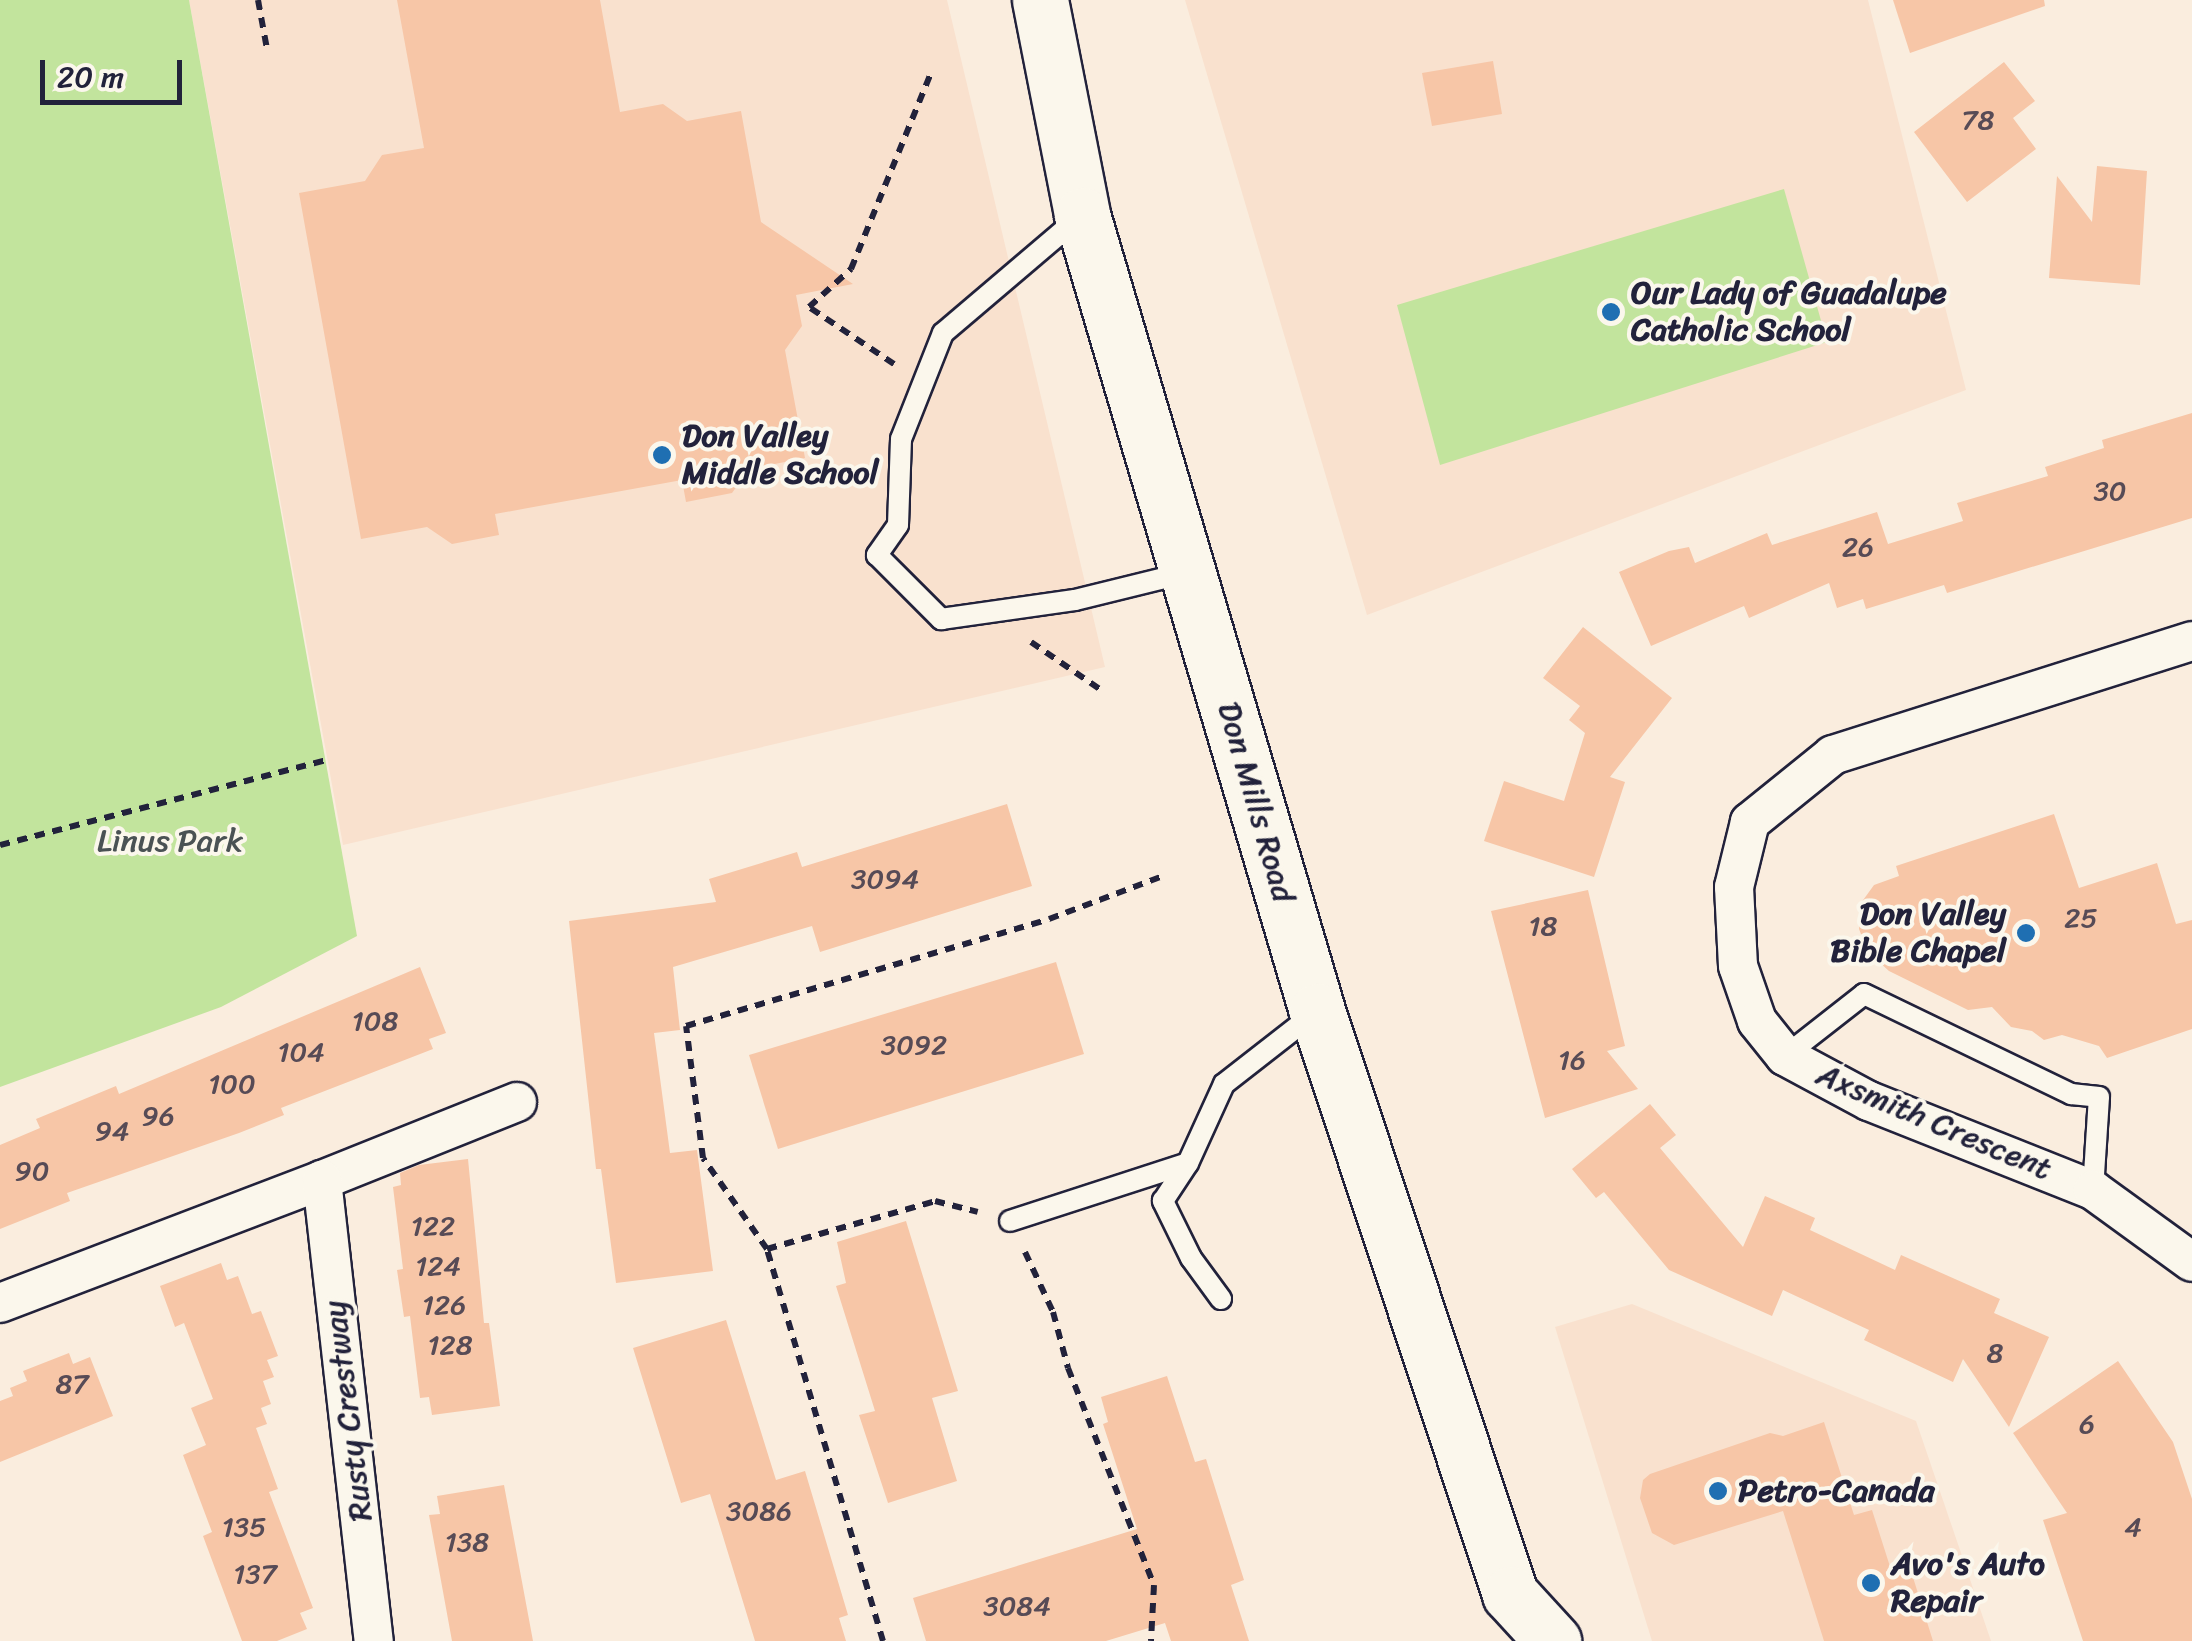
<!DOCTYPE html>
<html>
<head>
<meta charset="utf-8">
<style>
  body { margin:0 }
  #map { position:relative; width:2192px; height:1641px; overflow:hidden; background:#faedde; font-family:Sriracha,sans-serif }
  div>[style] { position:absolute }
  .built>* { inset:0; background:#f9e1ce }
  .green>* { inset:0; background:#c2e49d }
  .building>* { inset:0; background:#f7c6a7 }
  .path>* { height:6px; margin-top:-3px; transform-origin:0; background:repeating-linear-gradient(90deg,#22223b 0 10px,transparent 0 18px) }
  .roads { filter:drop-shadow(2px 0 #22223b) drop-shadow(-2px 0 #22223b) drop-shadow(0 2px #22223b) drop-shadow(0 -2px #22223b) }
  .lane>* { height:20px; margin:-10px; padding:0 10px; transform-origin:10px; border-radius:10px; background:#fbf7ec }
  .street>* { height:38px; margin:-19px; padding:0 19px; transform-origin:19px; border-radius:19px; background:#fbf7ec }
  .secondary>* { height:55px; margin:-27.5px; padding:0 27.5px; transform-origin:27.5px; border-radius:27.5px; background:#fbf7ec }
  .dots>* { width:28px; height:28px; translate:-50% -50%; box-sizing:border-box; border:5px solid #fbf7ec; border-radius:50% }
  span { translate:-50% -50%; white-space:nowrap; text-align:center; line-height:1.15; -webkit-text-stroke:8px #fbf7ec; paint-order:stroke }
  .number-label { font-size:28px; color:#574b56 }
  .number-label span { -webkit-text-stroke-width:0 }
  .poi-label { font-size:32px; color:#22223b; font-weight:700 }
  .left { translate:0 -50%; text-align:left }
  .right { translate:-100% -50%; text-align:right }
  .street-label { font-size:32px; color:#22223b }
  .park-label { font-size:32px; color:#4a5254 }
  .scale { position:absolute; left:40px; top:60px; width:142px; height:45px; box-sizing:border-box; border:5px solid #22223b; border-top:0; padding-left:12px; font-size:30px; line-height:35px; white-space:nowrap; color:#22223b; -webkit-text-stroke:8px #fbf7ec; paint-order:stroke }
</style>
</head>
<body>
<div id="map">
  <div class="built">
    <i style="clip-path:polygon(189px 0,947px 0,1105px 667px,343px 845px)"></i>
    <i style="clip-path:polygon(1185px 0,1868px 0,1966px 390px,1367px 615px)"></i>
    <i style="clip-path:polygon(1632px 1304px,1916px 1421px,1991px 1641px,1652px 1641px,1555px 1327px)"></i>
  </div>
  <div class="green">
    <i style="clip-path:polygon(0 0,189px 0,357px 936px,221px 1007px,0 1087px)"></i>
    <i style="clip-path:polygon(1784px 189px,1827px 342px,1440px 465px,1397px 305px)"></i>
  </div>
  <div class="building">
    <i style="clip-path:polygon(397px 0,600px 0,620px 112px,663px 104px,687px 121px,741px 111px,761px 222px,853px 284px,796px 295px,802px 326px,785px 350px,805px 458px,749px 469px,732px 493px,686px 502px,682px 480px,495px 514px,499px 535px,452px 544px,427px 527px,361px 539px,299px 193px,365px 181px,382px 155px,424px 148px)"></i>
    <i style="clip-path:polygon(1893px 0,2044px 0,2045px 6px,1910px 53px)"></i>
    <i style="clip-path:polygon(1493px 61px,1502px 114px,1432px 126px,1422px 73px)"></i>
    <i style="clip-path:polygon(2004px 62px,2035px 101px,2013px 118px,2036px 149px,1967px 202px,1914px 132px)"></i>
    <i style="clip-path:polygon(2097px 166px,2147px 171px,2140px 285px,2049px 278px,2057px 176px,2092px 222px)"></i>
    <i style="clip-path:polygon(2192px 413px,2192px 518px,1947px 593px,1944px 585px,1866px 609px,1863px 599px,1837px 608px,1829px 583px,1749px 618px,1744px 606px,1651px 646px,1619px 572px,1669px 551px,1689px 547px,1695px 563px,1767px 533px,1772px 545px,1877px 512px,1888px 544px,1963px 521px,1957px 503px,2048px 476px,2045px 467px,2104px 448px,2102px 440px)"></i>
    <i style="clip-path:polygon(1583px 627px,1672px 698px,1610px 777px,1625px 782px,1594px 877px,1484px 841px,1504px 781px,1564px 801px,1585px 733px,1569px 720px,1580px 706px,1543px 678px)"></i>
    <i style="clip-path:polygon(1007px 804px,1032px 886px,820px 952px,812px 926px,673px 967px,680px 1030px,654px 1033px,670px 1153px,697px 1150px,713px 1271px,616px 1283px,601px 1169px,596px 1169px,569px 921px,716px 902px,709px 879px,797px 852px,802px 867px)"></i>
    <i style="clip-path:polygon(2054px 814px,2079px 888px,2157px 863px,2176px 924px,2192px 920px,2192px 1029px,2107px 1058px,2099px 1046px,2062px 1035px,2044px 1040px,2032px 1031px,2011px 1027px,1992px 1007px,1968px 1010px,1889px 971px,1868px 952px,1859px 929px,1861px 903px,1874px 885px,1899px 876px,1896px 866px)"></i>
    <i style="clip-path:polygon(1588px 890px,1625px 1046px,1607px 1051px,1638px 1089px,1545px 1118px,1491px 911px)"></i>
    <i style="clip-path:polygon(1056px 962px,1084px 1054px,778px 1149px,749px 1055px)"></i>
    <i style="clip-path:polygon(420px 967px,446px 1033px,429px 1039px,433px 1049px,281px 1108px,284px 1115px,239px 1133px,67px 1193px,70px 1201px,0 1229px,0 1145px,40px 1128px,36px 1119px,116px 1086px,119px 1094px)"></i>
    <i style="clip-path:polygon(1650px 1104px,1676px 1135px,1660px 1148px,1743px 1247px,1765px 1196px,1815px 1218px,1810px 1230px,1895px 1270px,1901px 1255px,2000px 1299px,1994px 1313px,2049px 1337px,2009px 1427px,1963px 1359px,1953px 1382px,1864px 1340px,1869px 1330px,1783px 1290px,1772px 1316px,1669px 1270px,1604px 1192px,1596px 1198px,1572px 1169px)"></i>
    <i style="clip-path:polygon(468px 1159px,484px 1323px,489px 1323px,500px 1406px,432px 1415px,429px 1397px,420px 1398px,410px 1316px,404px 1317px,397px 1270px,403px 1269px,393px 1187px,401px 1185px,400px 1173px,419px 1165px)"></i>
    <i style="clip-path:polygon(906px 1221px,958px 1391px,932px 1398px,957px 1481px,888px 1503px,859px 1415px,875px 1411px,836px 1286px,846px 1283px,837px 1242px)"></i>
    <i style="clip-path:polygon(221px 1263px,227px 1280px,238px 1276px,252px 1314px,261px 1311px,278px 1356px,267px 1360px,274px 1377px,263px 1381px,271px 1404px,261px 1408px,267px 1424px,256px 1428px,278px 1489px,269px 1492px,313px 1608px,300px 1613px,307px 1629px,277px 1641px,242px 1641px,203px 1536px,212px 1532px,183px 1455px,206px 1445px,191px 1408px,213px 1399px,184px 1323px,175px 1327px,160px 1286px)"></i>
    <i style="clip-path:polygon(726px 1320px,776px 1480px,805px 1471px,848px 1615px,839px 1618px,846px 1641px,755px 1641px,710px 1494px,681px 1503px,633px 1348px)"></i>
    <i style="clip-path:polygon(69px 1353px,73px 1364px,90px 1357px,113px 1416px,0 1462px,0 1401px,13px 1396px,10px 1388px,27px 1381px,23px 1371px)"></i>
    <i style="clip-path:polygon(2118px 1361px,2173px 1442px,2192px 1499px,2192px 1641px,2083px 1641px,2043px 1520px,2067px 1513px,2013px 1433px)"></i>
    <i style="clip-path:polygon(1167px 1376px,1195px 1462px,1206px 1459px,1244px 1580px,1231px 1585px,1249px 1641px,1171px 1641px,1165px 1623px,1106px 1641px,926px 1641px,913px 1598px,1137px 1529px,1103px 1424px,1108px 1422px,1101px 1397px)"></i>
    <i style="clip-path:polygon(1824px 1422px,1854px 1515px,1872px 1510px,1893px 1576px,1911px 1571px,1933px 1641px,1824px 1641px,1783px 1511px,1674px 1545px,1652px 1533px,1640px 1498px,1643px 1480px,1650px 1474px,1770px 1433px,1783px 1436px)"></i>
    <i style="clip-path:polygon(504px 1485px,533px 1641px,452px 1641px,429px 1515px,440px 1514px,437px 1496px)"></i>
  </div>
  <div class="path">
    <i style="left:258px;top:0;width:50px;rotate:79.6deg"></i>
    <i style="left:894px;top:364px;width:102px;rotate:-146.2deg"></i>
    <i style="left:809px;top:307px;width:57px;rotate:-42.1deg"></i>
    <i style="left:851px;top:269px;width:212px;rotate:-67.8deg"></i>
    <i style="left:1031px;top:642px;width:88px;rotate:34.4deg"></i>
    <i style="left:0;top:845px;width:337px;rotate:-14.6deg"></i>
    <i style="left:767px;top:1249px;width:175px;rotate:-15.9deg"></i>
    <i style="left:935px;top:1201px;width:44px;rotate:14.3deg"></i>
    <i style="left:1025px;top:1252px;width:66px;rotate:65deg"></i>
    <i style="left:1053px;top:1312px;width:58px;rotate:75deg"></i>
    <i style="left:1068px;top:1368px;width:233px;rotate:68.4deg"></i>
    <i style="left:1154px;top:1585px;width:56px;rotate:93.1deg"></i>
    <i style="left:883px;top:1641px;width:409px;rotate:-106.5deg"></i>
    <i style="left:767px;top:1249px;width:111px;rotate:-125.1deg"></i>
    <i style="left:703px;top:1158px;width:133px;rotate:-97.3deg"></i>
    <i style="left:686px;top:1026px;width:378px;rotate:-16.4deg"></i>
    <i style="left:1049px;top:919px;width:119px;rotate:-20.7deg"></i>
  </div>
  <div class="roads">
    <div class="lane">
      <i style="left:1077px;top:219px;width:176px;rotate:139.6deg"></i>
      <i style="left:943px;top:333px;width:114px;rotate:111.6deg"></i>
      <i style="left:901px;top:439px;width:86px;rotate:92deg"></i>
      <i style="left:898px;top:525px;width:37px;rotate:125deg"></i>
      <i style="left:877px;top:555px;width:91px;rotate:45deg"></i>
      <i style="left:941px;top:619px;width:135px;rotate:-8.1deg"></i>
      <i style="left:1075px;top:600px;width:113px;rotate:-13.8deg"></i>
      <i style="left:1785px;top:1056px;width:100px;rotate:-38.1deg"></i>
      <i style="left:1864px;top:994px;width:230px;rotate:25.8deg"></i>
      <i style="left:2071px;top:1094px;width:28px;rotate:6deg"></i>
      <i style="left:2099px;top:1097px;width:93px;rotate:93.7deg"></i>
      <i style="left:1010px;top:1221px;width:187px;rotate:-18deg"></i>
      <i style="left:1221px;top:1299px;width:51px;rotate:-126.2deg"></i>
      <i style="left:1191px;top:1258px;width:64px;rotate:-116.2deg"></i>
      <i style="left:1163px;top:1201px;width:45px;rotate:-56.7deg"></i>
      <i style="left:1188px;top:1163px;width:87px;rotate:-65.5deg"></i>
      <i style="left:1224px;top:1084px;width:117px;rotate:-38deg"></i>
    </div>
    <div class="street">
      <i style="left:2192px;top:641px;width:377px;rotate:162.4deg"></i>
      <i style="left:1833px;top:755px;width:107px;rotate:141.1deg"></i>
      <i style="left:1750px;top:822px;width:67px;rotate:103.8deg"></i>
      <i style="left:1734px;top:887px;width:79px;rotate:87.1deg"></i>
      <i style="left:1738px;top:966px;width:58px;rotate:70.9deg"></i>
      <i style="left:1757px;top:1021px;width:45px;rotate:51.3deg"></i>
      <i style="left:1785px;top:1056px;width:95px;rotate:28.2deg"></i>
      <i style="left:1869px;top:1101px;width:241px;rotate:21.7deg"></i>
      <i style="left:2093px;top:1190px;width:122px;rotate:36deg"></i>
      <i style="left:322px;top:1180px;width:210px;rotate:-21.8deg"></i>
      <i style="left:0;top:1303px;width:345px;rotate:-20.9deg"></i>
      <i style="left:322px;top:1180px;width:464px;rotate:83.6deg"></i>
    </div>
    <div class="secondary">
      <i style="left:1040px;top:0;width:219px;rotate:78.9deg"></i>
      <i style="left:1082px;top:215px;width:830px;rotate:73.55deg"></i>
      <i style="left:1317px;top:1011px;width:614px;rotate:71.68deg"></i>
      <i style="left:1510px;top:1594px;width:64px;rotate:47.5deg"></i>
    </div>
  </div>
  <div class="dots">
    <i style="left:1611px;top:312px;background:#1f6fb2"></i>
    <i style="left:662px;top:455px;background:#1f6fb2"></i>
    <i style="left:2026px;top:933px;background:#1f6fb2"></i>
    <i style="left:1718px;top:1491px;background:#1f6fb2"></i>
    <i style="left:1871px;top:1583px;background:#1f6fb2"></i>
  </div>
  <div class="number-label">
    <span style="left:1978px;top:120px">78</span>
    <span style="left:2110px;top:491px">30</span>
    <span style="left:1858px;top:547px">26</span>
    <span style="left:885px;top:879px">3094</span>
    <span style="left:2081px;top:918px">25</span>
    <span style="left:1543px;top:926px">18</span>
    <span style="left:375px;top:1021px">108</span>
    <span style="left:914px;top:1045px">3092</span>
    <span style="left:301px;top:1052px">104</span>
    <span style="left:1572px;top:1060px">16</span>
    <span style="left:232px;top:1084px">100</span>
    <span style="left:158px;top:1116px">96</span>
    <span style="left:112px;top:1131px">94</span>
    <span style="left:32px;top:1171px">90</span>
    <span style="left:433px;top:1226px">122</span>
    <span style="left:438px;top:1266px">124</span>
    <span style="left:444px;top:1305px">126</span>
    <span style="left:450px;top:1345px">128</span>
    <span style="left:1995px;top:1353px">8</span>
    <span style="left:72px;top:1384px">87</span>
    <span style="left:2087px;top:1424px">6</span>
    <span style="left:759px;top:1511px">3086</span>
    <span style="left:244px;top:1527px">135</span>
    <span style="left:2133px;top:1527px">4</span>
    <span style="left:467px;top:1542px">138</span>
    <span style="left:255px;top:1574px">137</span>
    <span style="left:1017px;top:1606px">3084</span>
  </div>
  <div class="poi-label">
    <span class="left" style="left:1631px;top:312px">Our Lady of Guadalupe<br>Catholic School</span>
    <span class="left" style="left:682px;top:455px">Don Valley<br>Middle School</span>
    <span class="right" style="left:2006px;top:933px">Don Valley<br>Bible Chapel</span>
    <span class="left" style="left:1738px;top:1491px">Petro-Canada</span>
    <span class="left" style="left:1891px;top:1583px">Avo's Auto<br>Repair</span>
  </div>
  <div class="street-label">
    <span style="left:1256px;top:802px;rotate:74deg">Don Mills Road</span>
    <span style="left:1934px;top:1122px;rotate:23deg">Axsmith Crescent</span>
    <span style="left:348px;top:1411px;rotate:-97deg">Rusty Crestway</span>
  </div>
  <div class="park-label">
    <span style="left:170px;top:841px">Linus Park</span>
  </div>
  <div class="scale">20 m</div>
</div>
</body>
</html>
